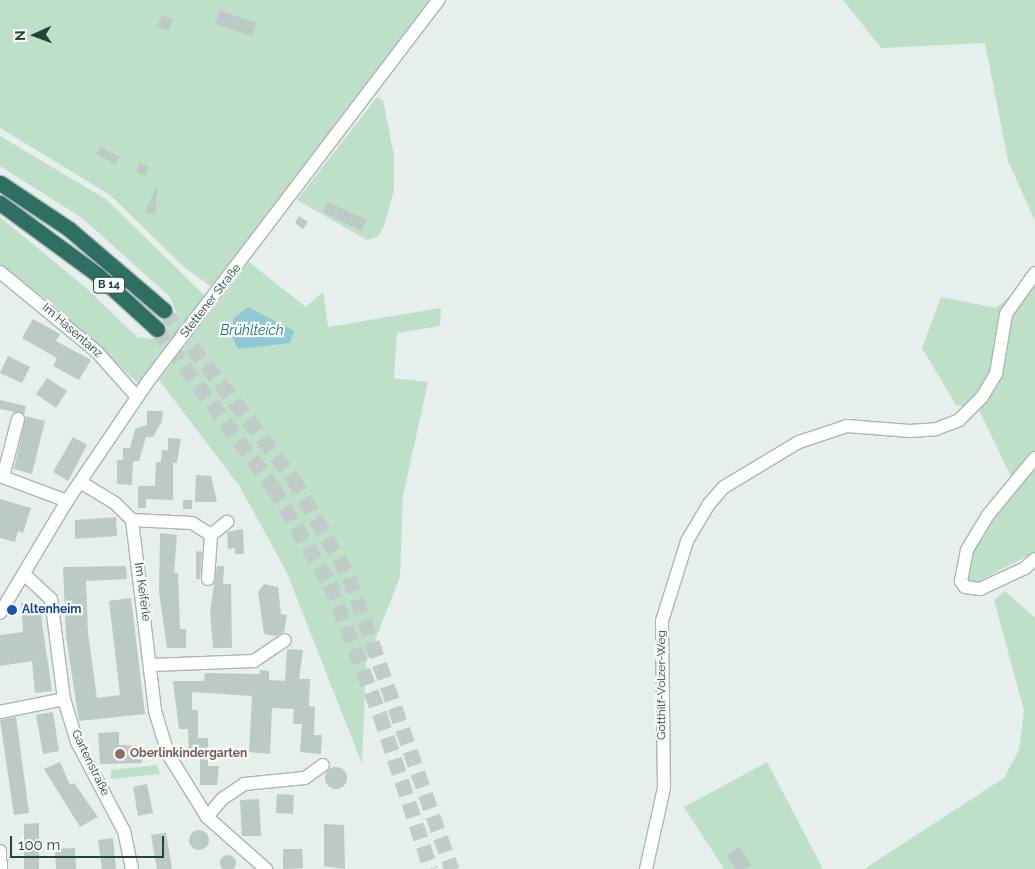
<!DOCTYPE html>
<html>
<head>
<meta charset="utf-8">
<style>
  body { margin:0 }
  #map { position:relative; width:1035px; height:869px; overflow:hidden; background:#e6efeb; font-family:Raleway,sans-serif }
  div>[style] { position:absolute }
  .green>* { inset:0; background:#bfe0c8 }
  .water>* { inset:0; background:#8ec9d4 }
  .building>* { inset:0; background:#bbcac4 }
  .round { border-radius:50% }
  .highway-tunnel>* { height:15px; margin-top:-7.5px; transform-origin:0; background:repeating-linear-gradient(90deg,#bfccc8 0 15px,transparent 0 23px) }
  .roads { filter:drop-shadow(1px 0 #a8b8b2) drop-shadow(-1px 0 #a8b8b2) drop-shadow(0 1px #a8b8b2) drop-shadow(0 -1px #a8b8b2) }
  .minor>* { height:12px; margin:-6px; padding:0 6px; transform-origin:6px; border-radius:6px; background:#fff }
  .highway>* { height:15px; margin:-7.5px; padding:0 7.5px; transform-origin:7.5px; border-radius:7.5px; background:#2f6f62 }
  .dots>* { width:14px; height:14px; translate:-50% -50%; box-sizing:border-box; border:2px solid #f7fbf9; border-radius:50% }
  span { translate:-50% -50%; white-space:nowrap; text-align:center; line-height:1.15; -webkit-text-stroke:4.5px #f7fbf9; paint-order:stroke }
  .shield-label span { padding:1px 4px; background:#f7fbf9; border:1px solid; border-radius:4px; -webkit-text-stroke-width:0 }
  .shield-label { font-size:11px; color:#24423a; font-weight:700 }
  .street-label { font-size:12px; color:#24423a }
  .transit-label { font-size:12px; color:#164399; font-weight:700 }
  .left { translate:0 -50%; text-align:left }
  .education-label { font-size:12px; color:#785e54; font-weight:700 }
  .water-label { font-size:14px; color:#1c6f80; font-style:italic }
  .north { position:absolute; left:10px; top:10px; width:50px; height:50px; -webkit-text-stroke:4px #f7fbf9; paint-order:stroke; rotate:268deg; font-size:14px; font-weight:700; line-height:20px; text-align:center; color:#24423a }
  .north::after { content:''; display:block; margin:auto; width:18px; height:22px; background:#24423a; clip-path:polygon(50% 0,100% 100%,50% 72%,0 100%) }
  .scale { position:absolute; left:10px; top:836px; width:154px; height:22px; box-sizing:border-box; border:2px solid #24423a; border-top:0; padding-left:6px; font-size:15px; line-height:18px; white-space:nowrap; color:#24423a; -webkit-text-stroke:4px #f7fbf9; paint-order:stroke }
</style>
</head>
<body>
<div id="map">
  <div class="green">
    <i style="clip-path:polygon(0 0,435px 0,213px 288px,183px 266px,110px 195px,0 128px)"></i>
    <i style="clip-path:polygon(843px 0,1035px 0,1035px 221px,1008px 161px,985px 43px,881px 48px)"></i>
    <i style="clip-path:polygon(377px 97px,383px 100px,394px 156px,394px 190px,384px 226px,378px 237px,367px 240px,297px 200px)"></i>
    <i style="clip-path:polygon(0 136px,106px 199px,206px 297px,140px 385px,50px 302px,0 266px,0 217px,85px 287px,137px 337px,154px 339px,178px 317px,170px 297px,82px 218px,0 166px)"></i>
    <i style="clip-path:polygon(249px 262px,306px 307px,323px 292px,328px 327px,441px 308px,440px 326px,397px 333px,394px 378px,428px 382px,403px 496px,400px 577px,366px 663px,362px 764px,287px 573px,240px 487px,159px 380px)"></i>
    <i style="clip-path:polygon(1035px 274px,1035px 552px,975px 583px,967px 581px,972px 550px,1015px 485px,979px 410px,956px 405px,922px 348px,941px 297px,996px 308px)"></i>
    <i style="clip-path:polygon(1005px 591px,1035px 618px,1035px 869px,864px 869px,1004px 778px,1019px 750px,1024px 711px,994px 600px)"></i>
    <i style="clip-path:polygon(767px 762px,823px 869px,724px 869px,684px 807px)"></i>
    <i style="clip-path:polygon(157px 765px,160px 774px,111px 779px,111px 770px)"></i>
  </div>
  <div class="water">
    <i style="clip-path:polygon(248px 307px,294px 331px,290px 343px,238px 349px,231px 334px,234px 318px)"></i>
  </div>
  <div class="building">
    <i style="clip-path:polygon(220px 10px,256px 23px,252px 36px,215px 24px)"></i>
    <i style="clip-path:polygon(162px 15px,173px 20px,168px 31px,157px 26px)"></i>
    <i style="clip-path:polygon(100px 147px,119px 157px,115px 164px,96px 154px)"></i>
    <i style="clip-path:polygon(139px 163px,149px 167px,146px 176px,136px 172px)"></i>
    <i style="clip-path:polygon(158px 184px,155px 214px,145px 212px)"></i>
    <i style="clip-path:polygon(328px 202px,367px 220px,361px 231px,323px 212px)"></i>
    <i style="clip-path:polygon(299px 216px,308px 222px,303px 229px,295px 223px)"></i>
    <i style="clip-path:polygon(33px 319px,60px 334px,56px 341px,91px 360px,79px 380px,53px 366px,57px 358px,22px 338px)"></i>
    <i style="clip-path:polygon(8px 356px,30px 367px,22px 383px,0 373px)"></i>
    <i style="clip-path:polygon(47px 378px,67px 391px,56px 408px,36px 394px)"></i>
    <i style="clip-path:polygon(0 400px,26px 406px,24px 414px,0 409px)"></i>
    <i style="clip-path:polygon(147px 411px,163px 411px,162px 421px,153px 437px,146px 437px,139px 461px,133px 461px,132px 485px,117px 484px,117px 460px,123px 460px,123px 448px,130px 448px,135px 429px,147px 425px)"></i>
    <i style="clip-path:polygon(26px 416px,45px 421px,32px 474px,14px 469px)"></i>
    <i style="clip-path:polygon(73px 437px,87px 445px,68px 481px,53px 472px)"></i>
    <i style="clip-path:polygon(168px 438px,181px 439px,177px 463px,173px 463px,173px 500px,146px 499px,146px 508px,138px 508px,138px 486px,155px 486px,156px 462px,161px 462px,162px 450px,168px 450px)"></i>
    <i style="clip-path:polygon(196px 475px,211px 476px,217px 502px,195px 502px)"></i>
    <i style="clip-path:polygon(0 499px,31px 508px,23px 533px,18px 531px,15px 542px,0 538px)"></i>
    <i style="clip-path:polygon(183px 500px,192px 500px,192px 509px,183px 509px)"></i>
    <i style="clip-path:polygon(116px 517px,117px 536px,75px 539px,75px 520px)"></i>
    <i style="clip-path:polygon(243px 529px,244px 554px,235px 554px,235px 548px,228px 549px,227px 532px)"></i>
    <i style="clip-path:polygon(160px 533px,177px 535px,174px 573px,178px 573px,180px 629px,186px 629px,186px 648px,167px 648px,159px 592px)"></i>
    <i style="clip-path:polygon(196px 551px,202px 552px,200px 579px,196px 579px)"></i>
    <i style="clip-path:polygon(126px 566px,127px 579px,86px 581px,88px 633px,97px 698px,120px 695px,109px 601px,131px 598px,145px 714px,79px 721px,66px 637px,63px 567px)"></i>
    <i style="clip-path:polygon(217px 566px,224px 566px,223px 584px,231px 584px,232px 648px,213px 648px,210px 612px)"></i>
    <i style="clip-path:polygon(264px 584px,278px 587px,281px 614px,287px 615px,284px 632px,276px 636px,264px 634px,258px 592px)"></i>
    <i style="clip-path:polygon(39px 602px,52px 691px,35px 693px,32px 661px,0 666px,0 635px,23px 632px,21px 603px)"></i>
    <i style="clip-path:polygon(287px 649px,303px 650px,299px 679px,310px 679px,309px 706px,315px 707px,314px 735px,322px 735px,321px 754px,300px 752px,302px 724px,293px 724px,294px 709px,272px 708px,270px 754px,249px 752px,252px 696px,192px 692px,192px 710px,198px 710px,198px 738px,208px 738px,208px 766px,219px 766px,217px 785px,200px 785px,200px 756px,189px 756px,188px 729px,179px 729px,173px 681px,204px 681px,205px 673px,260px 674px,260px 670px,269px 671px,269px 680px,285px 681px)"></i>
    <i style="clip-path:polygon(53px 712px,59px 751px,43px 754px,36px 715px)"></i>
    <i style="clip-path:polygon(16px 717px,29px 813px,14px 815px,0 720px)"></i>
    <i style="clip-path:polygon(119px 732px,119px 745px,141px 746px,142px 763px,100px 764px,98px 733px)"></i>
    <i style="clip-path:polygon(60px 762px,70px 785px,74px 783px,98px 817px,80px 827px,44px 769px)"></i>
    <i class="round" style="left:325px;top:767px;width:22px;height:22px"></i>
    <i style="clip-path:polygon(147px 784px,153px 813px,138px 816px,133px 787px)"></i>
    <i style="clip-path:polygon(277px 794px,294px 795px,293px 814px,276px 813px)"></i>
    <i style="clip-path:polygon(259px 799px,261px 836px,242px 836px,240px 800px)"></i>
    <i style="clip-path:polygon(39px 823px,39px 869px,24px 869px,24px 824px)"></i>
    <i style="clip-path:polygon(324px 824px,344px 825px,345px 869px,324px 866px)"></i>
    <i class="round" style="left:189px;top:830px;width:20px;height:20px"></i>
    <i style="clip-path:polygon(166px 833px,172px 869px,157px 869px,151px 835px)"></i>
    <i style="clip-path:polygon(113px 838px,116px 869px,102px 869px,98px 840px)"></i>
    <i style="clip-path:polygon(739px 847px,752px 865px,746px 869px,736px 869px,727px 856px)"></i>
    <i style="clip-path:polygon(75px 848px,76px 869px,56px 869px,55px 849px)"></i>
    <i style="clip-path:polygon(283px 849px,302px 849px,303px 868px,283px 869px)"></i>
    <i class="round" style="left:220px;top:855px;width:16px;height:16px"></i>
  </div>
  <div class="highway-tunnel">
    <i style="left:164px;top:310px;width:212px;rotate:52.5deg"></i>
    <i style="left:293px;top:478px;width:114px;rotate:60.5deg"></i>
    <i style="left:349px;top:577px;width:310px;rotate:70.6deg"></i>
    <i style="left:157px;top:329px;width:196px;rotate:53.7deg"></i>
    <i style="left:273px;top:487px;width:113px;rotate:59.6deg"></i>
    <i style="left:330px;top:584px;width:140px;rotate:69.1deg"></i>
    <i style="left:380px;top:715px;width:162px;rotate:71.7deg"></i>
  </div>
  <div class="roads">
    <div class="minor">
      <i style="left:0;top:272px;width:126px;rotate:39.5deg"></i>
      <i style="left:97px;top:352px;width:60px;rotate:48.4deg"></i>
      <i style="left:1035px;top:458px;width:74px;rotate:129.5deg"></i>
      <i style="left:988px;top:515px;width:41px;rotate:121deg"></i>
      <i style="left:967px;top:550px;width:32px;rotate:101deg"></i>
      <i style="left:961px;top:581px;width:7px;rotate:56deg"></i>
      <i style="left:965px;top:587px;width:15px;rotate:8deg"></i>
      <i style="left:980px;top:589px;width:50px;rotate:-25deg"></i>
      <i style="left:1025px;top:568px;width:13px;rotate:-42deg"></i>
      <i style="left:0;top:476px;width:72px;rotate:20.5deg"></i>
      <i style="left:3px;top:477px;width:60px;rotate:-75.5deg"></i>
      <i style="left:80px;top:482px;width:41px;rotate:31deg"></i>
      <i style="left:115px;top:503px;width:24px;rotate:45deg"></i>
      <i style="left:132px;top:520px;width:192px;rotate:83.1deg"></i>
      <i style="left:155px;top:711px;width:45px;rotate:73.2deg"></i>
      <i style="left:168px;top:754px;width:74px;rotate:58.2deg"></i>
      <i style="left:207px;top:817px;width:79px;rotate:41.4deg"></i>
      <i style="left:132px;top:520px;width:60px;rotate:2.9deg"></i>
      <i style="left:192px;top:523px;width:22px;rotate:32deg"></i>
      <i style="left:211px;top:535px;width:21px;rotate:-39deg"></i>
      <i style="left:25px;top:575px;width:35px;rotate:43deg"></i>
      <i style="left:51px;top:599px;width:101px;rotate:82.6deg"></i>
      <i style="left:64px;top:699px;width:45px;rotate:73.2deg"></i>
      <i style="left:77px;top:742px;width:101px;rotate:62.2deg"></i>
      <i style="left:124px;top:831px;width:39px;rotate:78deg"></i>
      <i style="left:208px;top:579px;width:44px;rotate:-86.1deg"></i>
      <i style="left:0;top:613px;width:131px;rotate:-59.1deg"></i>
      <i style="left:67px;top:501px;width:146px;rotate:-55.9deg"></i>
      <i style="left:149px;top:380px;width:478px;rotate:-52.7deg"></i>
      <i style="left:152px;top:665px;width:102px;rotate:-2.2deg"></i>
      <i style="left:254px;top:661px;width:37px;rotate:-34deg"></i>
      <i style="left:0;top:712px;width:65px;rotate:-11.5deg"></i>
      <i style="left:207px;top:817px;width:23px;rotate:-50deg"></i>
      <i style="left:222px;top:799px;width:27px;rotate:-34deg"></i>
      <i style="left:244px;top:784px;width:61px;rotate:-5.6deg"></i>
      <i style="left:305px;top:778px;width:22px;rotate:-36deg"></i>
      <i style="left:0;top:851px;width:18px;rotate:87deg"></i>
      <i style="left:646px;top:869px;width:83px;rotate:-77.5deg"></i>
      <i style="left:664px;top:788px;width:167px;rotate:-90.7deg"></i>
      <i style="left:662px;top:621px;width:84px;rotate:-72.6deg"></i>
      <i style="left:687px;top:541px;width:43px;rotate:-59.3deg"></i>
      <i style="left:709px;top:504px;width:23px;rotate:-49deg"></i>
      <i style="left:724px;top:487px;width:87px;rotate:-31deg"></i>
      <i style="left:799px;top:442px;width:51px;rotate:-18.4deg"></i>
      <i style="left:847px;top:426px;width:63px;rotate:4.5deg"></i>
      <i style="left:910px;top:431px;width:26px;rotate:-4deg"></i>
      <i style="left:936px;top:429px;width:25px;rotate:-21deg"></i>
      <i style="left:959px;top:420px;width:33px;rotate:-45deg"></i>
      <i style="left:982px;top:397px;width:27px;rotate:-59deg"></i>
      <i style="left:996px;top:374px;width:61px;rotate:-80.5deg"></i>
      <i style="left:1006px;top:314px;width:50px;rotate:-54.7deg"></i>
    </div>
    <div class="highway">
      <i style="left:0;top:183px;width:83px;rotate:33.7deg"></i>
      <i style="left:69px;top:229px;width:125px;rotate:40.5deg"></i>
      <i style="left:0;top:203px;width:122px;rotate:36.3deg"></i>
      <i style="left:98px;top:275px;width:80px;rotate:42.5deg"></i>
    </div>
  </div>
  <div class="dots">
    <i style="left:12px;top:610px;background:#1a4fb4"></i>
    <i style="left:120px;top:754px;background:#8d6e63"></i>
  </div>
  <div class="shield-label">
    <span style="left:109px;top:285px">B 14</span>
  </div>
  <div class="street-label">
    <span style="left:211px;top:301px;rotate:-52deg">Stettener Straße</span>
    <span style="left:72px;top:331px;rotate:41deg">Im Hasentanz</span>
    <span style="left:142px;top:592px;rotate:82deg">Im Keiferle</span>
    <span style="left:662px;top:685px;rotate:-90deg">Gotthilf-Volzer-Weg</span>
    <span style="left:90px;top:763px;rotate:64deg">Gartenstraße</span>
  </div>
  <div class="transit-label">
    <span class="left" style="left:22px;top:610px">Altenheim</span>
  </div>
  <div class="education-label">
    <span class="left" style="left:130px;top:754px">Oberlinkindergarten</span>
  </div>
  <div class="water-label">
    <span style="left:252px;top:330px">Brühlteich</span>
  </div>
  <div class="north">N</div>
  <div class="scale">100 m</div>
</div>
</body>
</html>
